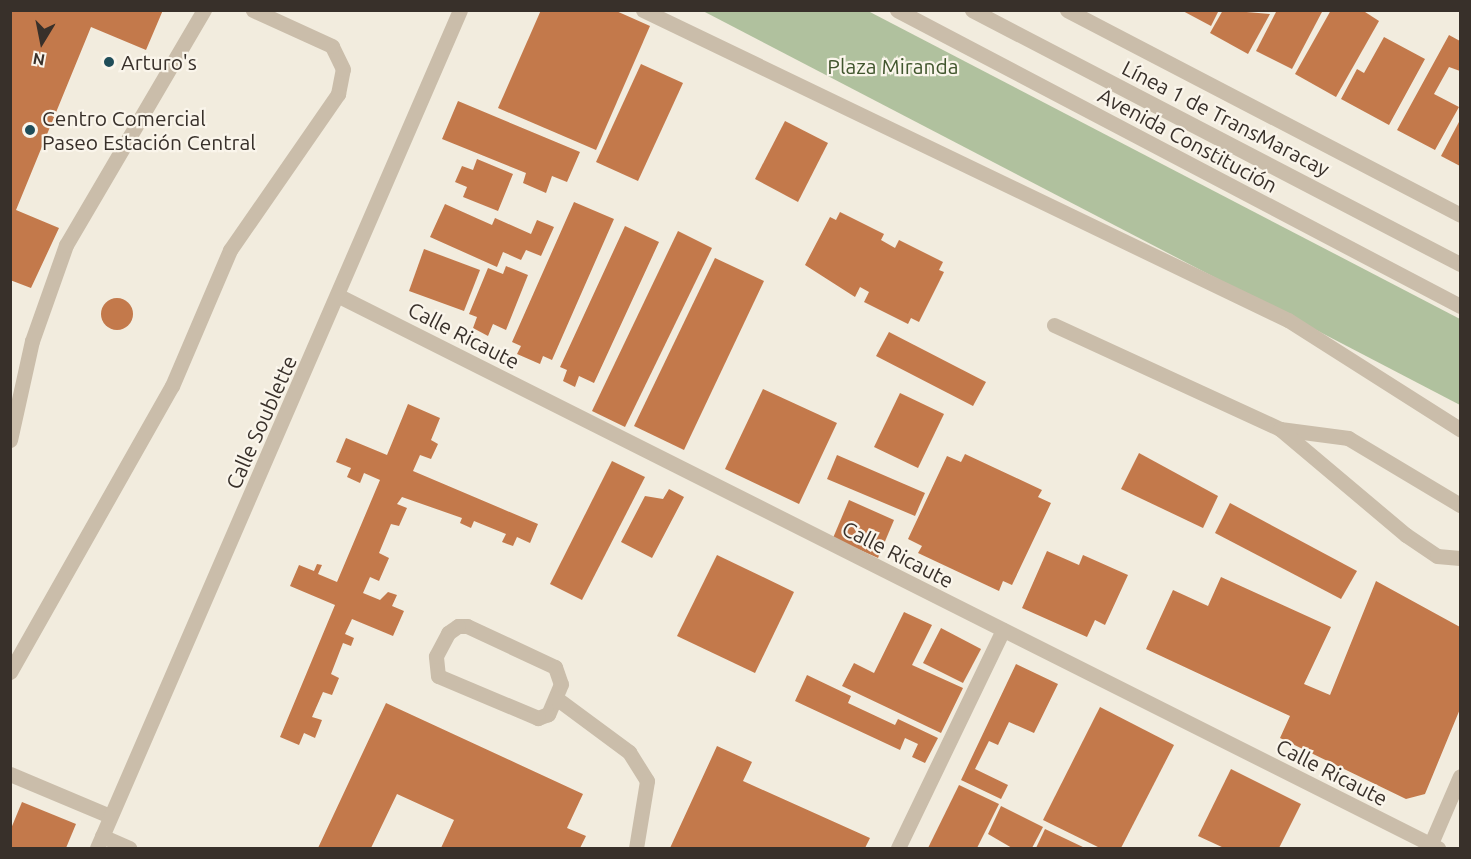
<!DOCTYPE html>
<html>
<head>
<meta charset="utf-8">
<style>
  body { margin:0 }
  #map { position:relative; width:1471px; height:859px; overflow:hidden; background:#f2ecde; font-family:Ubuntu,sans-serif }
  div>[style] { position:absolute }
  .green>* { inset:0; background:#b0c19e }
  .building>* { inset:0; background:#c3794b }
  .round { border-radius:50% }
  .service>* { height:15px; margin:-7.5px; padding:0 7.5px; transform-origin:7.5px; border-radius:7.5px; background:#cabdaa }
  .minor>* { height:15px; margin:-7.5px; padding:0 7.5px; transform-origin:7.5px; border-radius:7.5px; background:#cabdaa }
  .tertiary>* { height:15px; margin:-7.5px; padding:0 7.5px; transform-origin:7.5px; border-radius:7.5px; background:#cabdaa }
  .dots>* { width:16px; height:16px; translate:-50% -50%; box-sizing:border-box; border:3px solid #faf5eb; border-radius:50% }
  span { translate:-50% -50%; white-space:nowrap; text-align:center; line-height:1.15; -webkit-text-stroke:4.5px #faf5eb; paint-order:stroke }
  .poi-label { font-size:21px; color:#38302a }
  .left { translate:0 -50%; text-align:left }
  .park-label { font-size:21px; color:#41562e }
  .street-label { font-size:21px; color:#38302a }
  .frame { position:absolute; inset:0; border:12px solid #38302a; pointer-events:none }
  .north { position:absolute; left:12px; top:12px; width:60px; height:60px; -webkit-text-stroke:4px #faf5eb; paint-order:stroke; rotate:190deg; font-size:16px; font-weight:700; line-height:24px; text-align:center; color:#38302a }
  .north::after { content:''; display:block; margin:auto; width:21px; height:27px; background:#38302a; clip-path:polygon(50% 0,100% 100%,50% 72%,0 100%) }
</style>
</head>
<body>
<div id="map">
  <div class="green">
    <i style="clip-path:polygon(703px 11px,868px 11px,1460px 319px,1460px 405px)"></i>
  </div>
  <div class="building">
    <i style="clip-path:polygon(10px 10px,163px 10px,146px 50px,91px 27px,16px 210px,59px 228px,31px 288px,10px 280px)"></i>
    <i style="clip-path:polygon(541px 10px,614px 10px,650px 26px,596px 150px,498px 108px)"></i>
    <i style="clip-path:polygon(1181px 10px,1219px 10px,1211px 26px)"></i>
    <i style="clip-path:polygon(1223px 10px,1270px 14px,1248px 54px,1210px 33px)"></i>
    <i style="clip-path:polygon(1277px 10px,1323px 10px,1292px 69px,1256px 51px)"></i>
    <i style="clip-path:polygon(1331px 10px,1362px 10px,1379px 21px,1336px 97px,1295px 74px)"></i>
    <i style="clip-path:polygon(1449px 35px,1460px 41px,1460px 71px,1449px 67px,1434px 94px,1459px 107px,1435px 150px,1397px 130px)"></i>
    <i style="clip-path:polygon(1384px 37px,1425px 59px,1389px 125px,1341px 99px,1357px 69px,1364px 73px)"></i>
    <i style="clip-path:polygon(641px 64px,683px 83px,638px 181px,596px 162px)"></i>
    <i style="clip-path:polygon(458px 101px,580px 152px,567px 182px,552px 176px,546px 193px,523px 183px,526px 173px,442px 139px)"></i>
    <i style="clip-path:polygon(1460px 120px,1460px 166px,1441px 156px)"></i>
    <i style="clip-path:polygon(785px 121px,828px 143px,798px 202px,755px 179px)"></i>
    <i style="clip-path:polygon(477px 159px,513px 174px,498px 211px,463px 197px,467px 187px,455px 182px,462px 166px,473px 170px)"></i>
    <i style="clip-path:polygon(574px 202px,614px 219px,552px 360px,543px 356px,540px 364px,517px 354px,521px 346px,512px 342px)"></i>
    <i style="clip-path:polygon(445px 204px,492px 225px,495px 218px,531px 234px,537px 220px,554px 227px,541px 256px,526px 250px,521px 260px,503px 252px,497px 267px,430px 237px)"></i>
    <i style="clip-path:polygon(840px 212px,884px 234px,881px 240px,895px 248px,899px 240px,943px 262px,939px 270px,944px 272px,919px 322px,911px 318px,908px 324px,864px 302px,869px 292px,860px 287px,855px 297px,805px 265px,830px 217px,836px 220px)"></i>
    <i style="clip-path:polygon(625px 226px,659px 242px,594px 383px,579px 376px,575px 387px,563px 381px,567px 370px,560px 367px)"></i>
    <i style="clip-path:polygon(678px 231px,712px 248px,625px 427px,592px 411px)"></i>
    <i style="clip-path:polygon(424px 249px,480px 270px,464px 311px,409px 291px)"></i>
    <i style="clip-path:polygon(715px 258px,764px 281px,684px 450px,634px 426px)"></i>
    <i style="clip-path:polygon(506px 266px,528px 275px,506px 330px,493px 324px,488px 336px,473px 328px,477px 317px,469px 314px,488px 268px,503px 274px)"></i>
    <i class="round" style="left:101px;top:298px;width:32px;height:32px"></i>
    <i style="clip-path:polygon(889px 332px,986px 382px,973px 406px,876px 356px)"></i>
    <i style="clip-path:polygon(763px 389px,837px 423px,799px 504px,725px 469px)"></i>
    <i style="clip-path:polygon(900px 393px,944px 414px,918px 468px,874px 447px)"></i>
    <i style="clip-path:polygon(408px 404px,440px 418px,431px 440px,438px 444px,431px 459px,420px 455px,413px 471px,538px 524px,530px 543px,517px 537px,513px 546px,502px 542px,506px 534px,474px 521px,471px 528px,460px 523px,462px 518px,402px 497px,397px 504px,407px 508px,399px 526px,391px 524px,379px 553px,389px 558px,379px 581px,370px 577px,363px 593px,380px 600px,388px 592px,397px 595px,392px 606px,404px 611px,393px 636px,352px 619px,345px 634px,354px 638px,351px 646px,343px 643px,331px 674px,339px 678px,332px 695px,323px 692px,312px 717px,322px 720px,315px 738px,304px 733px,299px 745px,280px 737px,335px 605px,290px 586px,299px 565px,314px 571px,317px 564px,322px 565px,318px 574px,337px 582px,380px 480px,364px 473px,360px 483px,347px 477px,351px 468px,336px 462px,346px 438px,387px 455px)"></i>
    <i style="clip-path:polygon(1139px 453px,1218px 496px,1203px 528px,1121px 489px)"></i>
    <i style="clip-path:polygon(965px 454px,1042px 490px,1038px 497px,1051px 503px,1012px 585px,1003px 581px,999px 591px,918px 553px,922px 546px,908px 539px,947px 456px,961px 462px)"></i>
    <i style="clip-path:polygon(837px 455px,925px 493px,915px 516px,827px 479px)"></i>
    <i style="clip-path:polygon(612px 461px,645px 477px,582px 600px,550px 584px)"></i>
    <i style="clip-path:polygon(669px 489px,684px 497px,652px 558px,621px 542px,645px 496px,663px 499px)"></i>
    <i style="clip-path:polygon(849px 500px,894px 520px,878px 558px,833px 538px)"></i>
    <i style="clip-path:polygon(1230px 503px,1357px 571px,1341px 599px,1215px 533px)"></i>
    <i style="clip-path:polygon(1047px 551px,1079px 565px,1083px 555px,1128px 575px,1105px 625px,1095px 620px,1087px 637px,1022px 608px)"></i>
    <i style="clip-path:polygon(717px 555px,794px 592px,755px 673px,677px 636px)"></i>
    <i style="clip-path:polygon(1221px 577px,1331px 627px,1304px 684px,1330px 695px,1376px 581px,1460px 627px,1460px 709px,1425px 794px,1406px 799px,1280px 738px,1290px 716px,1146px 649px,1173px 590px,1208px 606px)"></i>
    <i style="clip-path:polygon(904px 612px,932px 625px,912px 665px,963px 688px,941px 733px,842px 686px,854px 663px,874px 673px)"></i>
    <i style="clip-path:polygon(941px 628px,981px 649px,963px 683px,923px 663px)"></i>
    <i style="clip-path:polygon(1016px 664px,1058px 684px,1034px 733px,1009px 722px,998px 745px,989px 741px,975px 769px,1008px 785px,1001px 799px,961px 780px)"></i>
    <i style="clip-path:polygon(807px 675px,851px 696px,848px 703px,895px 725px,898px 719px,938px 738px,925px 763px,912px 757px,918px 744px,905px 738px,900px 750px,795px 701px)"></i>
    <i style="clip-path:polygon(386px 703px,583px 794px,567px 828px,586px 836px,580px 848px,441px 848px,454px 820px,397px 794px,371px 848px,318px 848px)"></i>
    <i style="clip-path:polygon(1100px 707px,1174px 745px,1121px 848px,1100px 848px,1043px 820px)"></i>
    <i style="clip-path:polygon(717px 746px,752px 762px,743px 781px,870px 838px,865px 848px,670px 848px)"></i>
    <i style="clip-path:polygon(1231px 769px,1301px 804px,1279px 848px,1224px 848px,1198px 836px)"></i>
    <i style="clip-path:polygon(959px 785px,999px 804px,977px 848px,928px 848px)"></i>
    <i style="clip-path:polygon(22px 802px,76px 824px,66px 848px,10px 848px,10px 831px)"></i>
    <i style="clip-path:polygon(1001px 806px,1043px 827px,1032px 848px,1012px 848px,988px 834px)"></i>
    <i style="clip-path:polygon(1045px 829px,1085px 848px,1036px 848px)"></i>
  </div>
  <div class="service">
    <i style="left:972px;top:10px;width:550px;rotate:27.5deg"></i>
    <i style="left:1054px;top:325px;width:249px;rotate:24.7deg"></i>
    <i style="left:1280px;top:429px;width:69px;rotate:7.5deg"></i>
    <i style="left:1348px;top:438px;width:131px;rotate:30.9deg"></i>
    <i style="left:1280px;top:429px;width:165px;rotate:40.1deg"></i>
    <i style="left:1406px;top:535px;width:37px;rotate:34deg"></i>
    <i style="left:1437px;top:556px;width:23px;rotate:5deg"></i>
    <i style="left:10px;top:440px;width:101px;rotate:-77.5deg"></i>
    <i style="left:32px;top:341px;width:102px;rotate:-70.5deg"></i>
    <i style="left:66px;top:245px;width:273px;rotate:-59.6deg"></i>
    <i style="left:458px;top:626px;width:9px"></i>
    <i style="left:467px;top:626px;width:97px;rotate:25deg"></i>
    <i style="left:555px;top:667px;width:18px;rotate:71deg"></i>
    <i style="left:561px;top:684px;width:33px;rotate:113deg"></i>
    <i style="left:548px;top:714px;width:11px;rotate:158deg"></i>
    <i style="left:538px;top:718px;width:108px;rotate:-157.2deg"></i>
    <i style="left:438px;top:676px;width:20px;rotate:-96deg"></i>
    <i style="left:436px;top:656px;width:26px;rotate:-62deg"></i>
    <i style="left:448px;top:633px;width:12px;rotate:-35deg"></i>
    <i style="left:10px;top:672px;width:329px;rotate:-60.5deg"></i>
    <i style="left:172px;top:386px;width:148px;rotate:-66.9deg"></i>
    <i style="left:230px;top:250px;width:190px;rotate:-55.3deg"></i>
    <i style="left:338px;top:94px;width:25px;rotate:-79deg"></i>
    <i style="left:343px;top:69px;width:25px;rotate:-116deg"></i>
    <i style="left:332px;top:46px;width:87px;rotate:-155.5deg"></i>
    <i style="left:556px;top:698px;width:91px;rotate:36.5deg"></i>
    <i style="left:629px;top:752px;width:34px;rotate:58deg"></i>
    <i style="left:647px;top:781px;width:68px;rotate:99.3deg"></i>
    <i style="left:10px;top:774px;width:108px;rotate:22.8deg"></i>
  </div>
  <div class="minor">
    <i style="left:643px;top:10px;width:716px;rotate:25.67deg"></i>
    <i style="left:1288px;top:320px;width:204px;rotate:32.4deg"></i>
    <i style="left:339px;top:296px;width:1230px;rotate:26.67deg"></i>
    <i style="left:102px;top:836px;width:30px;rotate:24deg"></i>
    <i style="left:97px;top:848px;width:913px;rotate:-66.58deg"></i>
    <i style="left:898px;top:848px;width:242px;rotate:-64.3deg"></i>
    <i style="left:1429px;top:848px;width:78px;rotate:-66.7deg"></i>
  </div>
  <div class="tertiary">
    <i style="left:897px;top:10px;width:636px;rotate:27.73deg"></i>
    <i style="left:1067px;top:10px;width:443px;rotate:27.5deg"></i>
  </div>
  <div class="dots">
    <i style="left:109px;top:62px;background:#204d59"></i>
    <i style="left:30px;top:130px;background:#204d59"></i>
  </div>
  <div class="poi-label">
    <span class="left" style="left:121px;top:62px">Arturo's</span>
    <span class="left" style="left:42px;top:130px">Centro Comercial<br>Paseo Estación Central</span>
  </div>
  <div class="park-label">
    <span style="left:893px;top:66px">Plaza Miranda</span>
  </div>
  <div class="street-label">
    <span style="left:1226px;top:118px;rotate:27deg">Línea 1 de TransMaracay</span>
    <span style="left:1188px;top:140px;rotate:28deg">Avenida Constitución</span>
    <span style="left:464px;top:335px;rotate:27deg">Calle Ricaute</span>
    <span style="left:261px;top:422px;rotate:-66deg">Calle Soublette</span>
    <span style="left:898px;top:554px;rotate:27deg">Calle Ricaute</span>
    <span style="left:1332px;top:772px;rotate:27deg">Calle Ricaute</span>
  </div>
  <div class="frame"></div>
  <div class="north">N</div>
</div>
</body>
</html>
